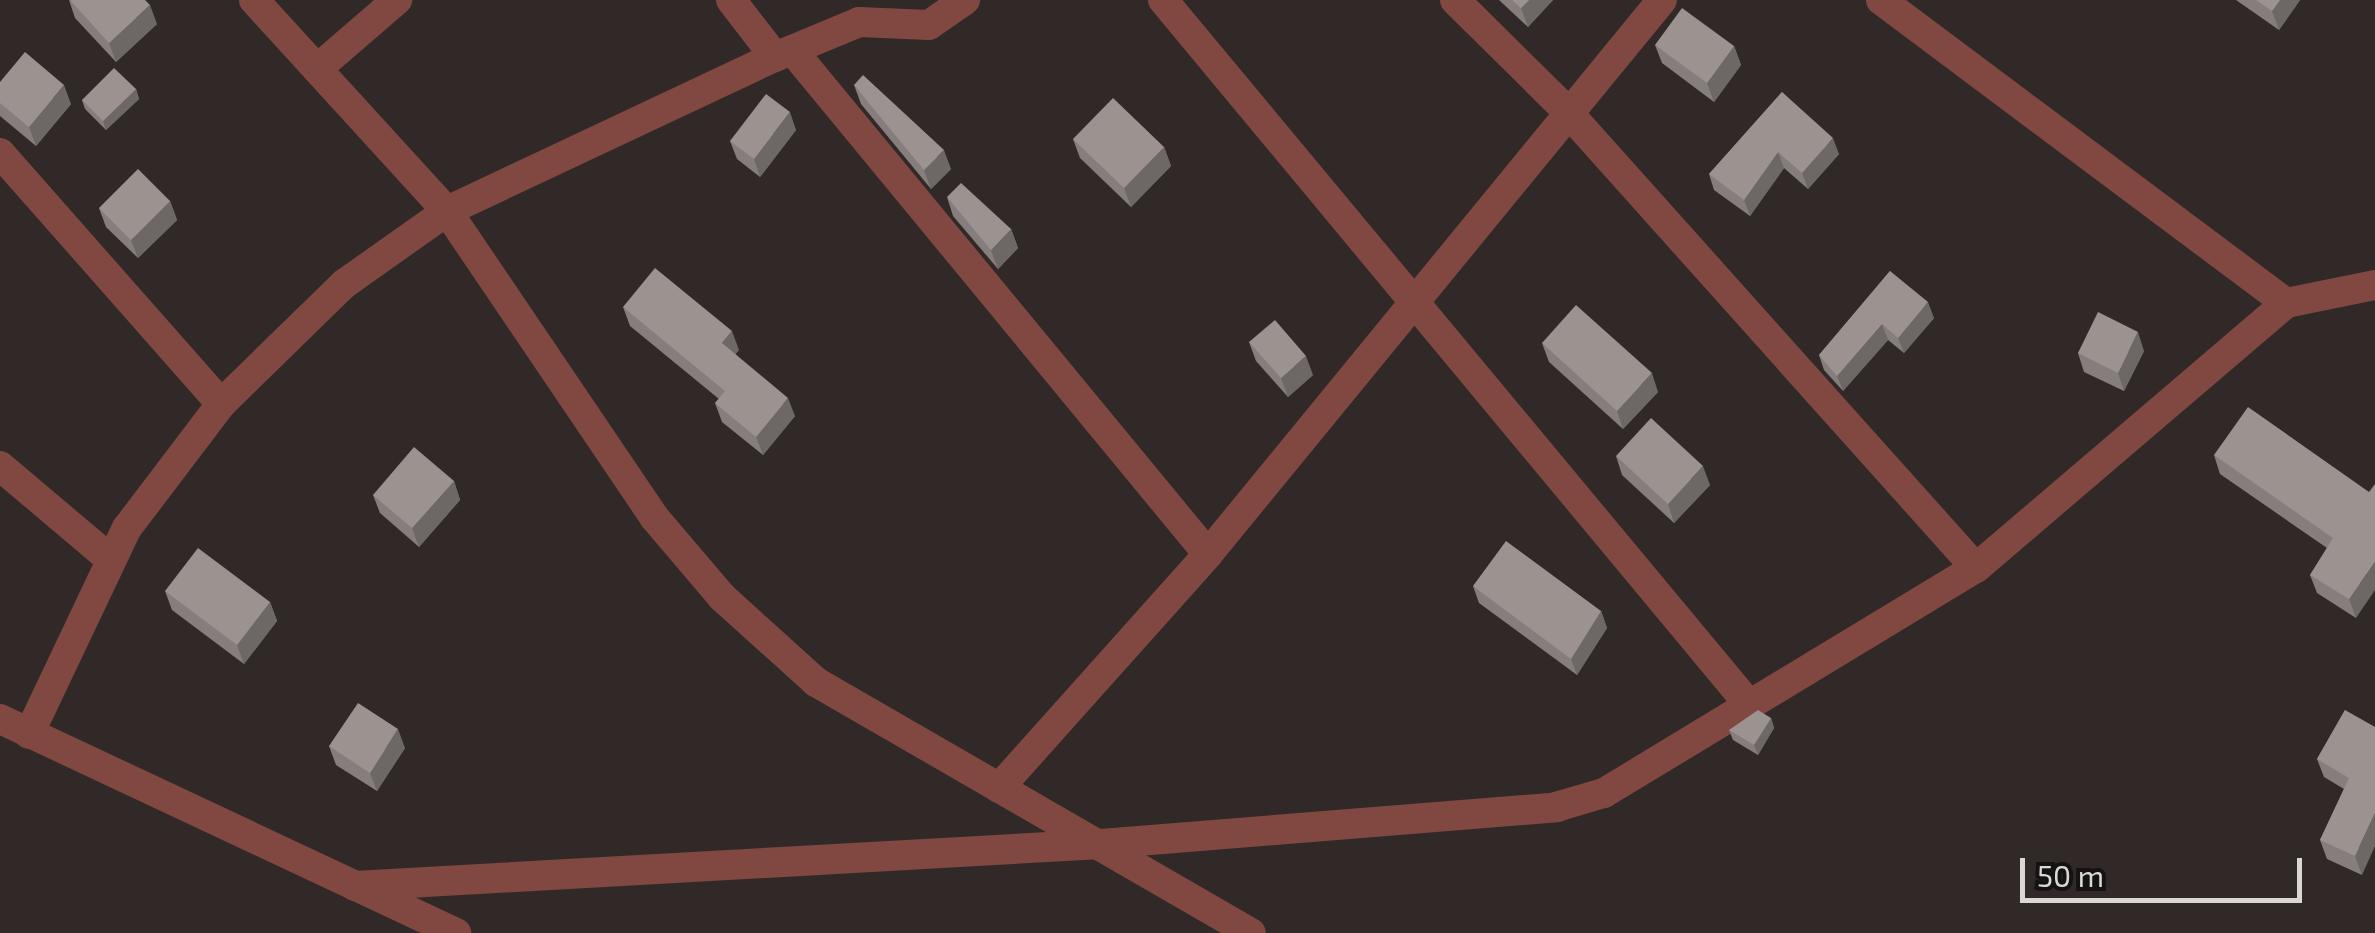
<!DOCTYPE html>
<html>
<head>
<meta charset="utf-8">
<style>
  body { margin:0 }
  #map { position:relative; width:2375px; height:933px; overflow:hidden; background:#302927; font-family:"Exo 2",sans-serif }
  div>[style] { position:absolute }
  .street>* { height:30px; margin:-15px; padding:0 15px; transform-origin:15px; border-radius:15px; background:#804840 }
  .wall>* { inset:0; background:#867e7d }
  .shaded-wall>* { inset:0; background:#6d6766 }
  .building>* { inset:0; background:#9c9391 }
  span { translate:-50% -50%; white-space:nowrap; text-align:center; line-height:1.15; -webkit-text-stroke:10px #151212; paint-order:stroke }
  .scale { position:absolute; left:2020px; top:858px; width:282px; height:45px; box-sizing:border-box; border:5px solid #dcd7d6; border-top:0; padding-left:12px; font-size:30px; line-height:35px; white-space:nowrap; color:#dcd7d6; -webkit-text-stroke:8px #151212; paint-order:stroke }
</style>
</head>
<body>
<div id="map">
  <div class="street">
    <i style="left:254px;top:0;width:286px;rotate:47.6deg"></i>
    <i style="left:447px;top:211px;width:369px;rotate:55.9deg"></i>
    <i style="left:654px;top:517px;width:105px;rotate:49.6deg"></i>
    <i style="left:722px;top:597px;width:127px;rotate:42.1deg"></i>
    <i style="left:816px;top:682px;width:502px;rotate:29.99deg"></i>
    <i style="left:731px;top:0;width:72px;rotate:52.3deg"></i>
    <i style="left:1163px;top:0;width:912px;rotate:50.25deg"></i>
    <i style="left:1455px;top:0;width:155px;rotate:44.7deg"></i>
    <i style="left:1565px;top:109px;width:616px;rotate:48.16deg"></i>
    <i style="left:1881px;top:0;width:506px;rotate:36.8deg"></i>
    <i style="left:793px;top:51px;width:652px;rotate:50.48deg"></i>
    <i style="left:317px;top:69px;width:106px;rotate:-40.8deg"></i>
    <i style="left:0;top:153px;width:334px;rotate:48.6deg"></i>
    <i style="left:0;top:466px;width:143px;rotate:40.2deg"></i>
    <i style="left:0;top:719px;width:504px;rotate:25.14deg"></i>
    <i style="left:29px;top:734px;width:228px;rotate:-64.6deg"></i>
    <i style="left:127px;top:528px;width:156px;rotate:-52.8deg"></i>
    <i style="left:221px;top:404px;width:172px;rotate:-44.3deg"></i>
    <i style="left:344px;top:284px;width:126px;rotate:-35.3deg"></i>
    <i style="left:447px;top:211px;width:362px;rotate:-25.2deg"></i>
    <i style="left:775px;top:57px;width:91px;rotate:-22.6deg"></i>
    <i style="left:859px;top:22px;width:70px;rotate:2.5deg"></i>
    <i style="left:929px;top:25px;width:44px;rotate:-34.8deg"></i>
    <i style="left:999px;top:788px;width:314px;rotate:-48.2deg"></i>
    <i style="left:1208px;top:554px;width:716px;rotate:-50.67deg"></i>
    <i style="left:355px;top:886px;width:747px;rotate:-3.22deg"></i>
    <i style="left:1101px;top:844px;width:457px;rotate:-4.6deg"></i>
    <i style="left:1556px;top:807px;width:50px;rotate:-16.3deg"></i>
    <i style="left:1604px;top:793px;width:435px;rotate:-31.2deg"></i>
    <i style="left:1976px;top:568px;width:408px;rotate:-40.5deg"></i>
    <i style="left:2286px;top:303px;width:91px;rotate:-11.4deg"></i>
  </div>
  <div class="wall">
    <i style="clip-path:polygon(69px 0,157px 24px,116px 62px,75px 18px)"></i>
    <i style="clip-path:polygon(1499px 0,1553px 0,1528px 27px)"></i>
    <i style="clip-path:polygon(2236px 0,2300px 0,2279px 30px)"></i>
    <i style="clip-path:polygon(1655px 45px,1734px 46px,1741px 65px,1714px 102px,1662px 63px)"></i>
    <i style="clip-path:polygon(0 82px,71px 104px,36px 146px,0 116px)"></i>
    <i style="clip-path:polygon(854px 85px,951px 169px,931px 189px,861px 104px)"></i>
    <i style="clip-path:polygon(136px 89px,139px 99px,106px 130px,85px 109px,82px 100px)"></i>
    <i style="clip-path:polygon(1782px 92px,1839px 154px,1808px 189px,1784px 168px,1750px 216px,1714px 190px,1709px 174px)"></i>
    <i style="clip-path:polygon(796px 130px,760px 177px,737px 159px,730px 141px)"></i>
    <i style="clip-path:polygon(1073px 139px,1164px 147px,1171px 166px,1131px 207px,1080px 158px)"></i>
    <i style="clip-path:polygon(947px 197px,1011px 229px,1018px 248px,998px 269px,953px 216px)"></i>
    <i style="clip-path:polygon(170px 201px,177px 220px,138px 258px,106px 227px,99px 208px)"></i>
    <i style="clip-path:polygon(1890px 271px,1934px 318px,1904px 353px,1888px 340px,1843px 391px,1824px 370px,1819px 355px)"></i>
    <i style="clip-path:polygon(623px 307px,739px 350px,735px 354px,795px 416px,763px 455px,722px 422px,715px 403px,719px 399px,630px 326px)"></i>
    <i style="clip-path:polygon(1249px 342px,1313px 375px,1288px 397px,1256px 361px)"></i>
    <i style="clip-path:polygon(1542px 343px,1658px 392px,1623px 429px,1549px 362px)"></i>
    <i style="clip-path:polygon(2144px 351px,2124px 391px,2084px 372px,2078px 353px)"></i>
    <i style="clip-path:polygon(2214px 455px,2369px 492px,2356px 618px,2317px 593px,2310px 575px,2327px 548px,2220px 474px)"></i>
    <i style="clip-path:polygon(1616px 456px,1710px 485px,1674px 523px,1622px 475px)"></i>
    <i style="clip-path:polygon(454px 481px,460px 500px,419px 547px,380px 513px,373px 495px)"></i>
    <i style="clip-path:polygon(1473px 586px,1601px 611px,1607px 628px,1577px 675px,1479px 603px)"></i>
    <i style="clip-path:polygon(165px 591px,270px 602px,277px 621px,244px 664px,172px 610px)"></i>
    <i style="clip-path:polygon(2345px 710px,2362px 875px,2327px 859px,2320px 840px,2344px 789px,2324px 777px,2317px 759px)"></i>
    <i style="clip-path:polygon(1771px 718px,1774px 728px,1758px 755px,1733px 740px,1729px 730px)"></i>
    <i style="clip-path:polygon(329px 746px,405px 748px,377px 791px,336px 765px)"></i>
  </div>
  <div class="shaded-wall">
    <i style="clip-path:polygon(1529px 0,1553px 0,1528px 27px,1521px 8px)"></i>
    <i style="clip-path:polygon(2280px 0,2300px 0,2279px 30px,2272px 11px)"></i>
    <i style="clip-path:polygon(150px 5px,157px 24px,116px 62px,109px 43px)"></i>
    <i style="clip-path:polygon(1734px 46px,1741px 65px,1714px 102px,1707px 83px)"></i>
    <i style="clip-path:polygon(64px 85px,71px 104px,36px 146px,29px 127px)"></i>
    <i style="clip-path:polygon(136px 89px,139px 99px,106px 130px,103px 121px)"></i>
    <i style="clip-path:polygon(790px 112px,796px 130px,760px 177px,754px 159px)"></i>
    <i style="clip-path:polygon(1833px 138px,1839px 154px,1808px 189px,1802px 173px)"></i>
    <i style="clip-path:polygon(1164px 147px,1171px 166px,1131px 207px,1124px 188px)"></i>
    <i style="clip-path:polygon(944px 150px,951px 169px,931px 189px,924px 170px)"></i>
    <i style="clip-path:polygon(1778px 152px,1784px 168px,1750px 216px,1744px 200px)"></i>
    <i style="clip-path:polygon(170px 201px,177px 220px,138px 258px,131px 240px)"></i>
    <i style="clip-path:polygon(1011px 229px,1018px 248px,998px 269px,991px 250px)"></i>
    <i style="clip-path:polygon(1928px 302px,1934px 318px,1904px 353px,1898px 338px)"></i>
    <i style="clip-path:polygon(1882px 324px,1888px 340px,1843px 391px,1837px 376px)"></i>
    <i style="clip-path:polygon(732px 331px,739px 350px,729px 362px,722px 343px)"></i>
    <i style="clip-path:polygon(2138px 332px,2144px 351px,2124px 391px,2118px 373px)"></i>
    <i style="clip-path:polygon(1306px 356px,1313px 375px,1288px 397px,1281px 378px)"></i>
    <i style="clip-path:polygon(1652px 373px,1658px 392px,1623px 429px,1617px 411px)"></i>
    <i style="clip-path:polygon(788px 398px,795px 416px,763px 455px,756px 437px)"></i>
    <i style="clip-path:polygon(1703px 466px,1710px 485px,1674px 523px,1668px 504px)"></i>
    <i style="clip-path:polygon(454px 481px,460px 500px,419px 547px,412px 528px)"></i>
    <i style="clip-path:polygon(2375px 562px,2375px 590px,2356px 618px,2349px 599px)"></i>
    <i style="clip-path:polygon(270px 602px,277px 621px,244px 664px,237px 645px)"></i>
    <i style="clip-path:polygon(1601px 611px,1607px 628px,1577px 675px,1571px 659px)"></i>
    <i style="clip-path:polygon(1771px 718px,1774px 728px,1758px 755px,1754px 745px)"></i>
    <i style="clip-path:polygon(398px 729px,405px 748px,377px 791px,370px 773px)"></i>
    <i style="clip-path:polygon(2375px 813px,2375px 846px,2362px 875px,2355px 856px)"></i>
  </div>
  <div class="building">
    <i style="clip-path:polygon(70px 0,145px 0,150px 5px,109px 43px)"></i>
    <i style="clip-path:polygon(1512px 0,1529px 0,1521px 8px)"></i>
    <i style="clip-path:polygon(2256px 0,2280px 0,2272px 11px)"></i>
    <i style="clip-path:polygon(1682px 8px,1734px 46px,1707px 83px,1655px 45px)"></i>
    <i style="clip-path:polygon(25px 52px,64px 85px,29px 127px,0 103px,0 82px)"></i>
    <i style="clip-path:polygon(114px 68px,136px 89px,103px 121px,82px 100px)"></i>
    <i style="clip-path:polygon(863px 75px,944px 150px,924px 170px,854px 85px)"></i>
    <i style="clip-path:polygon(1782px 92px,1833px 138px,1802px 173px,1778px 152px,1744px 200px,1709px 174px)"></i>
    <i style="clip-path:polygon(766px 94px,790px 112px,754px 159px,730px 141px)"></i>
    <i style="clip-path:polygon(1113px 98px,1164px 147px,1124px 188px,1073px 139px)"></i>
    <i style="clip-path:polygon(138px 169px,170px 201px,131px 240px,99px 208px)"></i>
    <i style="clip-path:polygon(961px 183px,1011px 229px,991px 250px,947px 197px)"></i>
    <i style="clip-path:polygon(655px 268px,732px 331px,722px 343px,788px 398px,756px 437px,715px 403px,725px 391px,623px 307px)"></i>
    <i style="clip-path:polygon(1890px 271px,1928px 302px,1898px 338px,1882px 324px,1837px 376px,1819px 355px)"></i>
    <i style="clip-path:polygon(1576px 305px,1652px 373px,1617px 411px,1542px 343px)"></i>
    <i style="clip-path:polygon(2098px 312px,2138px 332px,2118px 373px,2078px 353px)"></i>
    <i style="clip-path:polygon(1275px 320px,1306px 356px,1281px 378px,1249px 342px)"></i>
    <i style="clip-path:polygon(2248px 407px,2369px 492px,2375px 484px,2375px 562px,2349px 599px,2310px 575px,2333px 538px,2214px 455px)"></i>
    <i style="clip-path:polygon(1651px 418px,1703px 466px,1668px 504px,1616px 456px)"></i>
    <i style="clip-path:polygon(414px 447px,454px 481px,412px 528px,373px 495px)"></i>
    <i style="clip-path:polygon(1506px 541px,1601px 611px,1571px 659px,1473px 586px)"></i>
    <i style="clip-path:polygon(198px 548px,270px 602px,237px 645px,165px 591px)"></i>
    <i style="clip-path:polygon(358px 703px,398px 729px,370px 773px,329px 746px)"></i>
    <i style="clip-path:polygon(1758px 710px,1771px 718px,1754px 745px,1729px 730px)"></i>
    <i style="clip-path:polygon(2345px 710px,2375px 727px,2375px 813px,2355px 856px,2320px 840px,2349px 778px,2317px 759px)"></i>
  </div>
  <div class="scale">50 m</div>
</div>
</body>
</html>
